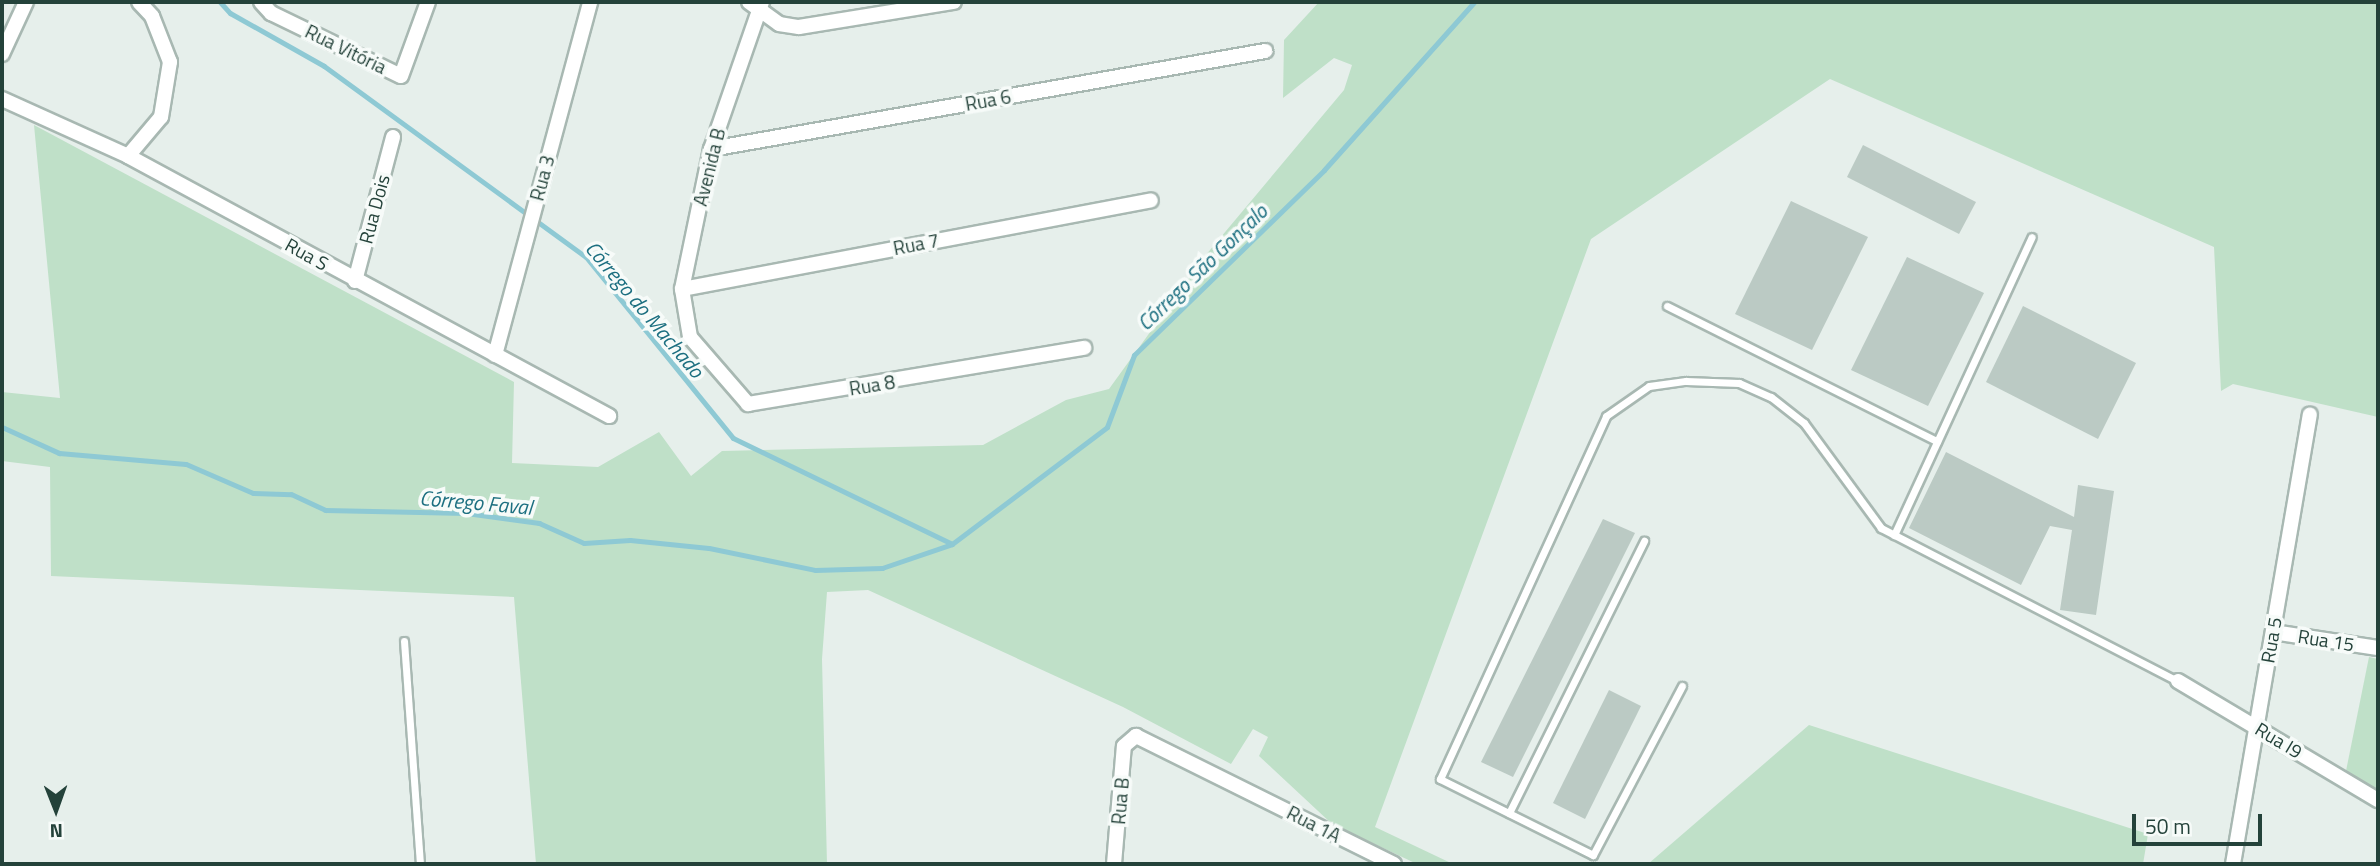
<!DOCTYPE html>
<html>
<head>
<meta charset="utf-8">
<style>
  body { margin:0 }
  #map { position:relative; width:2380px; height:866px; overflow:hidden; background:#e6efeb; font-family:"Titillium Web",sans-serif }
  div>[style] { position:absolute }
  .green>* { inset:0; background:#bfe0c8 }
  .stream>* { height:5px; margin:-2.5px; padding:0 2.5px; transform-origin:2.5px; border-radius:2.5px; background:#8ec9d4 }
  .building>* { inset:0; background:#bbcac4 }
  .roads { filter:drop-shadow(2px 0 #a8b8b2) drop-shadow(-2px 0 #a8b8b2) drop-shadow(0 2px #a8b8b2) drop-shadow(0 -2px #a8b8b2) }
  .lane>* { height:7px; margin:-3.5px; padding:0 3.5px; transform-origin:3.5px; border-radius:3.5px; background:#fff }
  .street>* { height:14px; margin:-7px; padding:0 7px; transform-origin:7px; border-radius:7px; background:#fff }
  span { translate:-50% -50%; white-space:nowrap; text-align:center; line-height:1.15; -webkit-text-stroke:7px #f7fbf9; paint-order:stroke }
  .street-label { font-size:19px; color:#24423a }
  .water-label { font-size:21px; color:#1c6f80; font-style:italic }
  .frame { position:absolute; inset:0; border:4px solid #24423a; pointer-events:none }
  .north { position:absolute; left:21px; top:775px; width:70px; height:70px; -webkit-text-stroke:5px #f7fbf9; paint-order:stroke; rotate:179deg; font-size:19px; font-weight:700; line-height:28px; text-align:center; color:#24423a }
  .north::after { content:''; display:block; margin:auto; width:24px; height:32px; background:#24423a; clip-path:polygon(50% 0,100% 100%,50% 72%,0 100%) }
  .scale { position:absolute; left:2132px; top:814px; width:130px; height:32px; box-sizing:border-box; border:4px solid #24423a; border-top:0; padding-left:9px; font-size:21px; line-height:24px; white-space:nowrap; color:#24423a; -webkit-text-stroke:5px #f7fbf9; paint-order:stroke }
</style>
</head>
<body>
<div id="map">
  <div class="green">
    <i style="clip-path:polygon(1319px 2px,2378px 2px,2378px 417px,2233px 384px,2221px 391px,2214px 247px,1830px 79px,1591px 239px,1375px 827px,1453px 864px,1417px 864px,1332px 824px,1259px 756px,1268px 737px,1253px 729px,1231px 764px,1123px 707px,868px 590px,827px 592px,822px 659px,827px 864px,536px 864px,514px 597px,51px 576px,50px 467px,2px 461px,2px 392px,60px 398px,34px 125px,514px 382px,512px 463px,598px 467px,659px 432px,691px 476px,722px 451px,983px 445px,1066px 400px,1109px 389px,1205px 256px,1344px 90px,1352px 65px,1334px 58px,1283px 98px,1284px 40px)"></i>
    <i style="clip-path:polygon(2369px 657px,2378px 659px,2378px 790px,2346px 771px)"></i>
    <i style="clip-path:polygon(1809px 725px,2148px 834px,2143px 864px,1648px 864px)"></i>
  </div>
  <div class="stream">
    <i style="left:220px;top:2px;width:15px;rotate:48deg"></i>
    <i style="left:230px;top:13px;width:108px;rotate:29.4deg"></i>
    <i style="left:324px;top:66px;width:324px;rotate:36.1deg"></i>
    <i style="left:586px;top:257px;width:233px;rotate:50.9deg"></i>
    <i style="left:733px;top:438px;width:243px;rotate:25.8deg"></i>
    <i style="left:2px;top:427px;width:63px;rotate:24.5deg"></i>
    <i style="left:59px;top:453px;width:127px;rotate:5deg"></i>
    <i style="left:186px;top:464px;width:73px;rotate:23.4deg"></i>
    <i style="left:253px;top:493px;width:38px;rotate:2deg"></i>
    <i style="left:291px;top:494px;width:38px;rotate:25deg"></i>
    <i style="left:325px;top:510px;width:141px;rotate:1.2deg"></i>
    <i style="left:466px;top:513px;width:74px;rotate:7.8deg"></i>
    <i style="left:539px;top:523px;width:49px;rotate:24deg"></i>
    <i style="left:584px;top:543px;width:46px;rotate:-3.7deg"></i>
    <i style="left:630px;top:540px;width:79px;rotate:5.8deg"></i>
    <i style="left:709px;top:548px;width:108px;rotate:11.7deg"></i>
    <i style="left:815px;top:570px;width:67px;rotate:-1.7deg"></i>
    <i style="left:882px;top:568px;width:74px;rotate:-18.9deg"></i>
    <i style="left:952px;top:544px;width:194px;rotate:-37deg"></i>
    <i style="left:1107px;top:427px;width:77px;rotate:-69.4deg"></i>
    <i style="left:1134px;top:355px;width:265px;rotate:-44.2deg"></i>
    <i style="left:1324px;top:170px;width:225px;rotate:-48.2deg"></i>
  </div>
  <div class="building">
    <i style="clip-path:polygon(1863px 145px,1976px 202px,1959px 234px,1847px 177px)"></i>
    <i style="clip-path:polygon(1791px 201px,1868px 237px,1812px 350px,1735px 314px)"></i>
    <i style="clip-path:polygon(1907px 257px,1984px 293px,1928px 406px,1851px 370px)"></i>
    <i style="clip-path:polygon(2023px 306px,2136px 363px,2098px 439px,1986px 382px)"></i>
    <i style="clip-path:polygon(1946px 452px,2074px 517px,2078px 485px,2114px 491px,2096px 615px,2060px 610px,2072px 530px,2050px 526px,2021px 585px,1909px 528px)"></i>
    <i style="clip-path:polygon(1603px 519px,1635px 533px,1513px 777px,1481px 762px)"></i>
    <i style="clip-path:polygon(1609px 690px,1641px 706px,1585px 819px,1553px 803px)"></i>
  </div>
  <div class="roads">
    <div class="lane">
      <i style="left:1667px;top:306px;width:302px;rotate:26.6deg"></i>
      <i style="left:1894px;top:535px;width:328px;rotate:-65.2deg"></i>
      <i style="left:404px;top:641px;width:224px;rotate:85.9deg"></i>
      <i style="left:1682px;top:686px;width:191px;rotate:117.8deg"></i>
      <i style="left:1593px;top:855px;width:171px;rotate:-153.6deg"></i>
      <i style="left:1440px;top:779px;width:399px;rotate:-65.4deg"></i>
      <i style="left:1606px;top:416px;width:52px;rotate:-34.9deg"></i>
      <i style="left:1649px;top:386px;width:37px;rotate:-8deg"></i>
      <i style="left:1686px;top:381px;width:53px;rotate:2.2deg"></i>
      <i style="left:1739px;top:383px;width:35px;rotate:24deg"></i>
      <i style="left:1771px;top:397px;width:42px;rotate:38.2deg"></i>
      <i style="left:1804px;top:423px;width:130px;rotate:53.7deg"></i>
      <i style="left:1881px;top:528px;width:334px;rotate:27.3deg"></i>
      <i style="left:1509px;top:813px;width:304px;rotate:-63.6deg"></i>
    </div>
    <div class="street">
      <i style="left:261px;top:2px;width:15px;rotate:48deg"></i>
      <i style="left:271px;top:13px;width:144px;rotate:25.9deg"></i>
      <i style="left:401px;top:76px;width:79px;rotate:-70deg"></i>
      <i style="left:749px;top:2px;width:37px;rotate:36deg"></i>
      <i style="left:779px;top:24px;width:20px;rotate:9deg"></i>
      <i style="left:799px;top:27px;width:157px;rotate:-9.2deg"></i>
      <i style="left:762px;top:2px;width:156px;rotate:109.1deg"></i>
      <i style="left:711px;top:149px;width:143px;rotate:101.7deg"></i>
      <i style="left:682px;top:289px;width:49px;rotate:80.5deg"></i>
      <i style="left:690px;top:337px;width:89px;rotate:49.1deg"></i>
      <i style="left:748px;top:404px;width:341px;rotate:-9.5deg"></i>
      <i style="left:2px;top:54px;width:57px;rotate:-65.2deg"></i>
      <i style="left:2px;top:99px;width:138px;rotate:24.3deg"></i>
      <i style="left:128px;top:156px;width:547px;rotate:28.39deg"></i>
      <i style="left:711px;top:149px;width:563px;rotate:-10.03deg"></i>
      <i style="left:128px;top:156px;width:51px;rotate:-49.8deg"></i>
      <i style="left:161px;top:117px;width:56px;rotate:-80.7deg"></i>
      <i style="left:170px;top:62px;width:49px;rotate:-111.4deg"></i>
      <i style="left:152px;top:16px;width:19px;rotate:-133deg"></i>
      <i style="left:355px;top:281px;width:149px;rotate:-75.2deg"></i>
      <i style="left:682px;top:289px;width:477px;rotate:-10.7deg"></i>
      <i style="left:495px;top:355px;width:366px;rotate:-74.9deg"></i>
      <i style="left:2273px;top:632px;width:106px;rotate:8.7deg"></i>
      <i style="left:2178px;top:681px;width:233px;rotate:30.8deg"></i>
      <i style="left:1114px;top:864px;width:118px;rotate:-85.2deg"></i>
      <i style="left:1124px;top:746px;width:16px;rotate:-40deg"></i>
      <i style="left:1136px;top:736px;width:288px;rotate:26.4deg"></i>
      <i style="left:2233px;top:864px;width:456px;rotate:-80.3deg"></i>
    </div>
  </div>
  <div class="street-label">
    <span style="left:346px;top:49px;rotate:26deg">Rua Vitória</span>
    <span style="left:988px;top:100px;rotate:-10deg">Rua 6</span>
    <span style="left:709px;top:167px;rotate:-76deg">Avenida B</span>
    <span style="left:542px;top:178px;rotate:-75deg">Rua 3</span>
    <span style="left:374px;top:209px;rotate:-75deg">Rua Dois</span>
    <span style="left:916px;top:244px;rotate:-11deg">Rua 7</span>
    <span style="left:307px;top:254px;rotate:29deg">Rua S</span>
    <span style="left:872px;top:385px;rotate:-9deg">Rua 8</span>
    <span style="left:2271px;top:640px;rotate:-80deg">Rua 5</span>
    <span style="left:2326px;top:640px;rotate:9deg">Rua 15</span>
    <span style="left:2279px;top:740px;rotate:31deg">Rua I9</span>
    <span style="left:1120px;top:801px;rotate:-85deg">Rua B</span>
    <span style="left:1314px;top:824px;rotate:27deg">Rua 1A</span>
  </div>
  <div class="water-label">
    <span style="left:1202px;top:267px;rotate:-44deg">Córrego São Gonçalo</span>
    <span style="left:645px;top:309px;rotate:50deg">Córrego do Machado</span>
    <span style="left:476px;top:502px;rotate:5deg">Córrego Faval</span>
  </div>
  <div class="frame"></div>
  <div class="north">N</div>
  <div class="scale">50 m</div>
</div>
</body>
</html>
